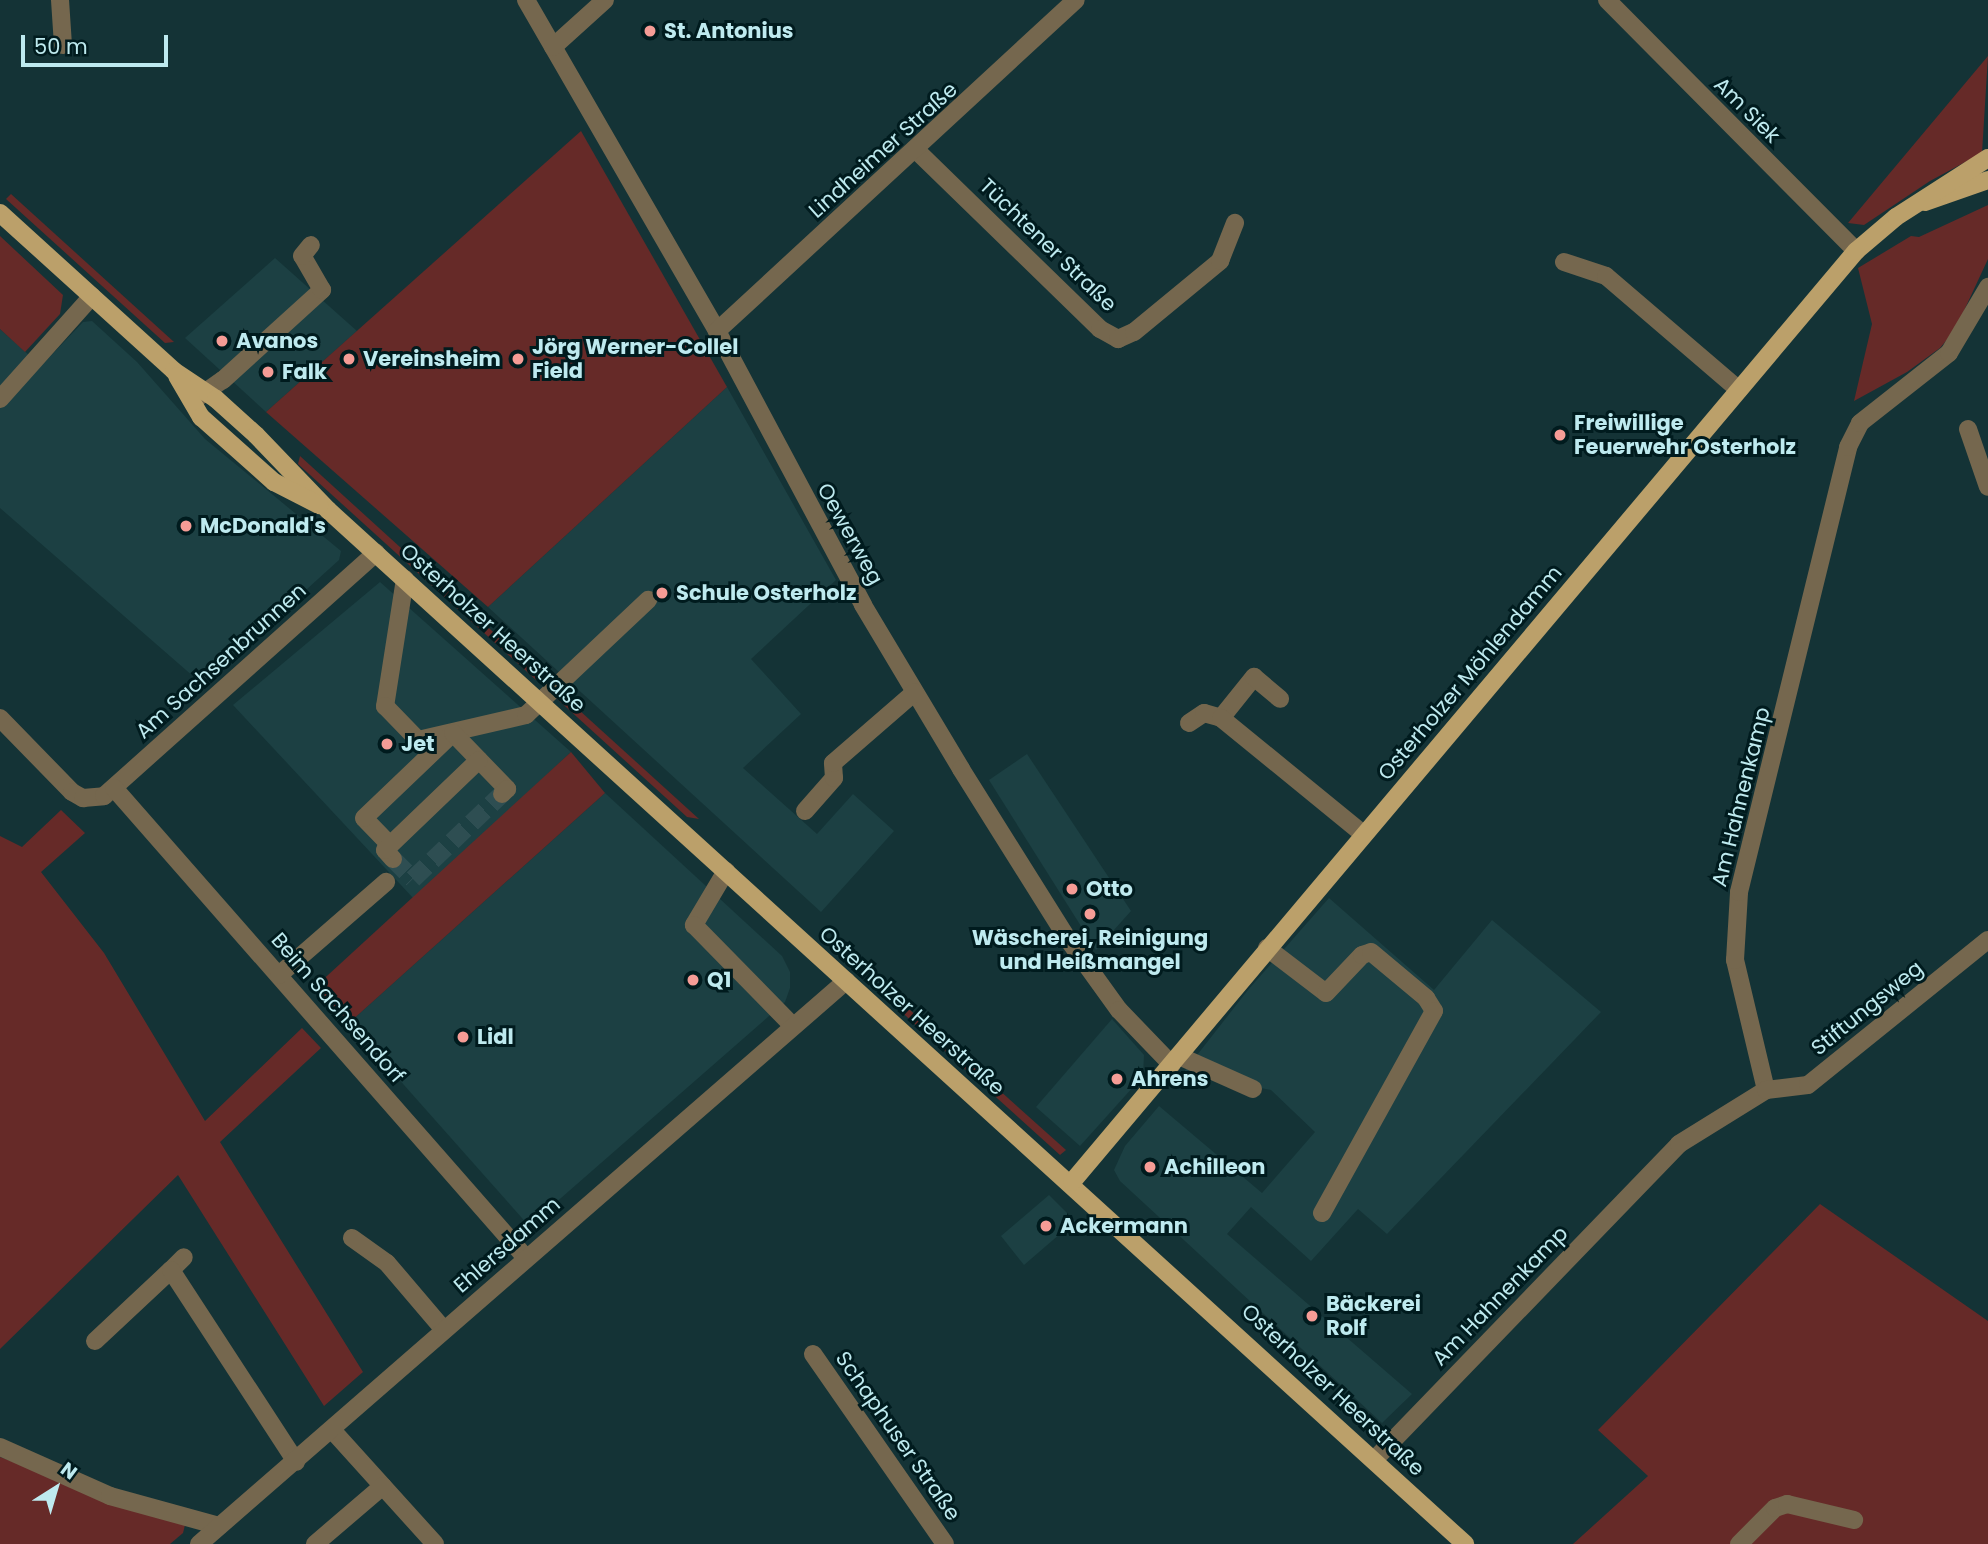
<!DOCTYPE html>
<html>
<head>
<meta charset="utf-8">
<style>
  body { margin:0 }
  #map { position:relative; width:1988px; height:1544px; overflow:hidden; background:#143336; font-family:Poppins,sans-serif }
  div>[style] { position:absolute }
  .built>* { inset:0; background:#1c4043 }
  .green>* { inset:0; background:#662a28 }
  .minor-tunnel>* { height:18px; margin-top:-9px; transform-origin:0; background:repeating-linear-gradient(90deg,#2e4e52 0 18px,transparent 0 27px) }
  .minor>* { height:18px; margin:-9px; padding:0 9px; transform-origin:9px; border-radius:9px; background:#75674e }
  .major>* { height:18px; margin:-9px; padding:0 9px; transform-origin:9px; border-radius:9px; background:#bba06a }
  .dots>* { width:19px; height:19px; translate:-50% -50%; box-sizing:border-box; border:4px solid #001b1e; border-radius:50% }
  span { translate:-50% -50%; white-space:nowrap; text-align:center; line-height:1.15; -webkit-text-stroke:6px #001b1e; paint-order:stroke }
  .poi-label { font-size:21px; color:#beeaef; font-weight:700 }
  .left { translate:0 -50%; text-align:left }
  .street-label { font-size:21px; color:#beeaef }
  .north { position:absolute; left:21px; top:1453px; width:70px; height:70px; -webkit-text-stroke:5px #001b1e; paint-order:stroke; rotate:37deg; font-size:19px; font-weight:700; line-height:28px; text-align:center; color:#beeaef }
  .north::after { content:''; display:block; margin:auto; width:24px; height:32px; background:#beeaef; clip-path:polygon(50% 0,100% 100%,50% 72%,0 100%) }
  .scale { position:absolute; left:21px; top:35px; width:147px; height:32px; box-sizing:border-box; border:4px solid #beeaef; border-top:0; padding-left:9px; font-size:21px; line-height:24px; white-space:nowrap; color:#beeaef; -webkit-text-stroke:5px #001b1e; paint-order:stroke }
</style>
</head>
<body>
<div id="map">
  <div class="built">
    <i style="clip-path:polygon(275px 258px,357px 331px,266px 412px,185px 338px)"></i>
    <i style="clip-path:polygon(92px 321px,137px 362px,205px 439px,341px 551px,339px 560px,202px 684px,0 508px,0 329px,41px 366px,83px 322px)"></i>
    <i style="clip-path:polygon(727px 387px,836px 580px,751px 659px,801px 714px,743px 768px,817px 834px,853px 794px,894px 831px,821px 912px,488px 607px)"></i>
    <i style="clip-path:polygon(380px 582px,571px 752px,414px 899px,233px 705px)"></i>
    <i style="clip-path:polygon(1027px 754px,1131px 911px,1096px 950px,989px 780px)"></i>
    <i style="clip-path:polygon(605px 793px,782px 956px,790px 972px,790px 988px,785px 1002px,529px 1226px,349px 1023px)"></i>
    <i style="clip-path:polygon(1329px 898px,1434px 990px,1492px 920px,1601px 1012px,1387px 1234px,1358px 1209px,1311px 1261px,1251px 1207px,1227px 1234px,1412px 1394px,1382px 1423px,1120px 1181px,1114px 1170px,1125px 1146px,1159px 1106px,1262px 1193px,1315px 1132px,1271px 1090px,1183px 1073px,1248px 990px)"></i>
    <i style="clip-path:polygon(1112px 1019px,1144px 1055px,1143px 1076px,1080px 1146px,1036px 1107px)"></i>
    <i style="clip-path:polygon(1049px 1195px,1075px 1221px,1024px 1265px,1001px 1236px)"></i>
  </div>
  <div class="green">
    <i style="clip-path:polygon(1988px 56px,1982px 153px,1930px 181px,1864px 225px,1848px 223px)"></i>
    <i style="clip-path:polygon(581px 131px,727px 387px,488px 607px,266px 412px)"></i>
    <i style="clip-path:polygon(11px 194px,174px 342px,165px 343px,6px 199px)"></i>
    <i style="clip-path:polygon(1988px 205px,1988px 259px,1955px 330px,1940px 348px,1907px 372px,1854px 401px,1872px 324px,1858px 268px,1911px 236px,1919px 237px)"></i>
    <i style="clip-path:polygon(0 236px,63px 295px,60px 314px,25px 352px,0 329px)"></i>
    <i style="clip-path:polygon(300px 456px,547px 681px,536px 680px,298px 464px)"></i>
    <i style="clip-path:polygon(557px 690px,699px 819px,687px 817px,555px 697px)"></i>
    <i style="clip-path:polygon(571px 752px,605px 793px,349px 1023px,316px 986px)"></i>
    <i style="clip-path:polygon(61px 810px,85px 833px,41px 872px,104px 953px,205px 1121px,302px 1028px,321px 1048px,220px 1142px,363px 1372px,324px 1406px,178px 1175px,0 1349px,0 836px,22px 847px)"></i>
    <i style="clip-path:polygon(896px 1007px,910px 1010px,1066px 1150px,1060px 1155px)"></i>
    <i style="clip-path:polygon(1820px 1204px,1988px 1321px,1988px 1544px,1573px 1544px,1648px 1476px,1598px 1430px)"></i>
    <i style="clip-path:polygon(0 1457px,185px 1525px,183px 1533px,170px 1544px,0 1544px)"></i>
  </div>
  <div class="minor-tunnel">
    <i style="left:393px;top:859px;width:28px;rotate:45deg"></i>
    <i style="left:413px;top:879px;width:123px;rotate:-43.7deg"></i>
  </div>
  <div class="minor">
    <i style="left:60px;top:0;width:45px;rotate:86.2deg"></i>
    <i style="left:526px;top:0;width:382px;rotate:60deg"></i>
    <i style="left:717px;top:331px;width:310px;rotate:61.9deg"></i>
    <i style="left:863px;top:605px;width:191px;rotate:59.1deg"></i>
    <i style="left:961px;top:769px;width:199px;rotate:57.9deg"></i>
    <i style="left:1067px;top:938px;width:89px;rotate:54.2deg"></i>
    <i style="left:1119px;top:1010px;width:76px;rotate:46.1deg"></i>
    <i style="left:1607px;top:0;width:354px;rotate:45.2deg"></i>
    <i style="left:553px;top:47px;width:70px;rotate:-42.1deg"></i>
    <i style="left:917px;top:151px;width:255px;rotate:44.2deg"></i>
    <i style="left:1100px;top:329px;width:21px;rotate:29deg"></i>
    <i style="left:1118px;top:339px;width:17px;rotate:-24deg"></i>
    <i style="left:1134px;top:332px;width:112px;rotate:-39.5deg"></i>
    <i style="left:1220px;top:261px;width:41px;rotate:-68.5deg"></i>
    <i style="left:1564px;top:262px;width:44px;rotate:18.4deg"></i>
    <i style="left:1606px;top:276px;width:175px;rotate:40.6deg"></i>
    <i style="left:717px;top:331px;width:488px;rotate:-42.7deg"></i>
    <i style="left:0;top:399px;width:138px;rotate:-48.2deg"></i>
    <i style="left:194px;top:400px;width:35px;rotate:-35deg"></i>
    <i style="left:223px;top:380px;width:134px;rotate:-42.3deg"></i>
    <i style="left:322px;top:290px;width:39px;rotate:-120deg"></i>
    <i style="left:302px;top:256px;width:14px;rotate:-51deg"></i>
    <i style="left:1968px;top:429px;width:61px;rotate:71deg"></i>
    <i style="left:405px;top:579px;width:129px;rotate:98.9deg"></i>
    <i style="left:385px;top:706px;width:47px;rotate:45.9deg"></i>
    <i style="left:418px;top:740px;width:111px;rotate:-13deg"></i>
    <i style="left:526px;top:715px;width:168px;rotate:-43.3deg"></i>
    <i style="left:0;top:718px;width:103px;rotate:45.8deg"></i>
    <i style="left:72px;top:792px;width:13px;rotate:29deg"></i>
    <i style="left:83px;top:798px;width:21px;rotate:-5deg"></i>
    <i style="left:104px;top:796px;width:365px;rotate:-41.8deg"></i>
    <i style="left:1221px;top:718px;width:53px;rotate:-51.2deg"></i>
    <i style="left:1254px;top:677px;width:34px;rotate:40deg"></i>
    <i style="left:1189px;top:723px;width:18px;rotate:-34deg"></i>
    <i style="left:1204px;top:713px;width:18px;rotate:16deg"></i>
    <i style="left:1221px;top:718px;width:183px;rotate:39.2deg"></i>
    <i style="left:114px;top:788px;width:625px;rotate:48.76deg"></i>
    <i style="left:805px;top:811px;width:44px;rotate:-48.7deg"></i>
    <i style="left:834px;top:778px;width:15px;rotate:-94deg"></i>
    <i style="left:833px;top:763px;width:108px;rotate:-40.9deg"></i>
    <i style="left:390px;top:845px;width:37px;rotate:-134deg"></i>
    <i style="left:364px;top:818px;width:123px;rotate:-43.7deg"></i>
    <i style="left:453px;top:733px;width:78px;rotate:46deg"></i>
    <i style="left:507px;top:789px;width:7px;rotate:135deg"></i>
    <i style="left:393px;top:859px;width:12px;rotate:-132deg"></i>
    <i style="left:385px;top:850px;width:130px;rotate:-43.8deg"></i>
    <i style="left:726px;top:871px;width:63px;rotate:120.7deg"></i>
    <i style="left:694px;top:925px;width:141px;rotate:45.6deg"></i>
    <i style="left:1267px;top:948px;width:74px;rotate:37.3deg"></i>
    <i style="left:1326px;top:993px;width:52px;rotate:-46.5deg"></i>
    <i style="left:1362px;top:955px;width:9px;rotate:-18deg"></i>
    <i style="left:1371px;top:952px;width:72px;rotate:39.9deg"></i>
    <i style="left:1426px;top:998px;width:15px;rotate:58deg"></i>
    <i style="left:1434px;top:1011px;width:231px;rotate:119deg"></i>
    <i style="left:279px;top:975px;width:142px;rotate:-41deg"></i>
    <i style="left:1179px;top:1056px;width:81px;rotate:24deg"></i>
    <i style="left:1766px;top:1090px;width:134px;rotate:-103.4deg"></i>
    <i style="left:1735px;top:960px;width:68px;rotate:-86.6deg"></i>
    <i style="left:1739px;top:892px;width:458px;rotate:-76.2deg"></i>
    <i style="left:1848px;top:447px;width:27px;rotate:-63deg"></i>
    <i style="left:1860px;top:423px;width:113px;rotate:-38.2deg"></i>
    <i style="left:1949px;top:353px;width:77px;rotate:-59.4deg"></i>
    <i style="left:352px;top:1238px;width:43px;rotate:35.5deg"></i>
    <i style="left:387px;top:1263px;width:88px;rotate:49.6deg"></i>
    <i style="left:171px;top:1270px;width:18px;rotate:-45deg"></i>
    <i style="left:95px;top:1341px;width:104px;rotate:-43.1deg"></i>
    <i style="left:171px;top:1270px;width:229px;rotate:56.9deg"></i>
    <i style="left:813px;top:1354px;width:231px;rotate:55.2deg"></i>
    <i style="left:333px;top:1431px;width:152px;rotate:47.9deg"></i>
    <i style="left:0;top:1447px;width:120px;rotate:24deg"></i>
    <i style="left:110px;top:1496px;width:113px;rotate:15.4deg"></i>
    <i style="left:1375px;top:1459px;width:438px;rotate:-46deg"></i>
    <i style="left:1679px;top:1144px;width:102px;rotate:-31.8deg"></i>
    <i style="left:1766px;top:1090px;width:42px;rotate:-6.8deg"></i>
    <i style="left:1808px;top:1085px;width:231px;rotate:-38.9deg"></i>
    <i style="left:199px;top:1544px;width:858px;rotate:-41.03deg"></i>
    <i style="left:315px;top:1544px;width:89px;rotate:-40.5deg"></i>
    <i style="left:1739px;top:1544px;width:51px;rotate:-45deg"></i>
    <i style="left:1775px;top:1508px;width:13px;rotate:-18deg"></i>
    <i style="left:1787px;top:1504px;width:69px;rotate:13.4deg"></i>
  </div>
  <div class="major">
    <i style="left:1925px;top:202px;width:67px;rotate:-19.2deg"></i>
    <i style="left:0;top:213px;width:235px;rotate:42.2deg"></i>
    <i style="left:174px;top:371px;width:50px;rotate:33.7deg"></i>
    <i style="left:216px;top:399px;width:54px;rotate:42deg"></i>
    <i style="left:256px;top:435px;width:104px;rotate:46.2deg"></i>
    <i style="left:328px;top:510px;width:1537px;rotate:42.28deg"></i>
    <i style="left:177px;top:376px;width:48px;rotate:59.7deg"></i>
    <i style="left:201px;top:417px;width:98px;rotate:41.7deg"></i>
    <i style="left:274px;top:482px;width:51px;rotate:27.1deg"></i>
    <i style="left:1072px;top:1182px;width:1217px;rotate:-49.9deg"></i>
    <i style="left:1856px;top:251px;width:52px;rotate:-40.4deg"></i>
    <i style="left:1896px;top:217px;width:109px;rotate:-32.7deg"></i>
  </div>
  <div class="dots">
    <i style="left:650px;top:31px;background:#f59c96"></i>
    <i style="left:222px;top:341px;background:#f59c96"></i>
    <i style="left:349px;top:359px;background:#f59c96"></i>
    <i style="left:518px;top:359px;background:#f59c96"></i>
    <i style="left:268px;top:372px;background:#f59c96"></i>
    <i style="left:1560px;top:435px;background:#f59c96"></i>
    <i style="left:186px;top:526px;background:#f59c96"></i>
    <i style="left:662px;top:593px;background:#f59c96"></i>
    <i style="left:387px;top:744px;background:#f59c96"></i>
    <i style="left:1072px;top:889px;background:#f59c96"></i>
    <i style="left:1090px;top:914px;background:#f59c96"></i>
    <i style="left:693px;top:980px;background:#f59c96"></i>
    <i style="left:463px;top:1037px;background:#f59c96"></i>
    <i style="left:1117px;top:1079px;background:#f59c96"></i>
    <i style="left:1150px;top:1167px;background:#f59c96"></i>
    <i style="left:1046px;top:1226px;background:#f59c96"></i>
    <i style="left:1312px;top:1316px;background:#f59c96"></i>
  </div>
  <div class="poi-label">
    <span class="left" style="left:664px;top:31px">St. Antonius</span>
    <span class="left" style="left:236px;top:341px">Avanos</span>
    <span class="left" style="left:532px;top:359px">Jörg Werner-Collel<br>Field</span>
    <span class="left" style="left:363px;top:359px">Vereinsheim</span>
    <span class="left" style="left:282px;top:372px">Falk</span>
    <span class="left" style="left:1574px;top:435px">Freiwillige<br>Feuerwehr Osterholz</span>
    <span class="left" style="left:200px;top:526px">McDonald's</span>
    <span class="left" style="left:676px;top:593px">Schule Osterholz</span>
    <span class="left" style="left:401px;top:744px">Jet</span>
    <span class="left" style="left:1086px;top:889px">Otto</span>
    <span style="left:1090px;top:950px">Wäscherei, Reinigung<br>und Heißmangel</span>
    <span class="left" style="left:707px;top:980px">Q1</span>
    <span class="left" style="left:477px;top:1037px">Lidl</span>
    <span class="left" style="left:1131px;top:1079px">Ahrens</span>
    <span class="left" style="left:1164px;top:1167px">Achilleon</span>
    <span class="left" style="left:1060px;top:1226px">Ackermann</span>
    <span class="left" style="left:1326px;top:1316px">Bäckerei<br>Rolf</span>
  </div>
  <div class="street-label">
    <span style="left:1747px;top:110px;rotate:45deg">Am Siek</span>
    <span style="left:883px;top:150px;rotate:-42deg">Lindheimer Straße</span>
    <span style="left:1048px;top:245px;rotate:44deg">Tüchtener Straße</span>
    <span style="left:850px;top:534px;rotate:61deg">Oewerweg</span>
    <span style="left:493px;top:628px;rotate:42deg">Osterholzer Heerstraße</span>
    <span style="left:221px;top:661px;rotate:-42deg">Am Sachsenbrunnen</span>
    <span style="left:1470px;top:673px;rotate:-50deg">Osterholzer Möhlendamm</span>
    <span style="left:1741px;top:797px;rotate:-76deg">Am Hahnenkamp</span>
    <span style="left:338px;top:1008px;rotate:49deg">Beim Sachsendorf</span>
    <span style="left:1867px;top:1008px;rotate:-39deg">Stiftungsweg</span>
    <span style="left:912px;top:1011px;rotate:42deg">Osterholzer Heerstraße</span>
    <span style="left:507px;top:1245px;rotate:-41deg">Ehlersdamm</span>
    <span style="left:1500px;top:1296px;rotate:-46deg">Am Hahnenkamp</span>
    <span style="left:1333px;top:1390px;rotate:43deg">Osterholzer Heerstraße</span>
    <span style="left:898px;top:1436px;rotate:55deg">Schaphuser Straße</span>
  </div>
  <div class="north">N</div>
  <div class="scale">50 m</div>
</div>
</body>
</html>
